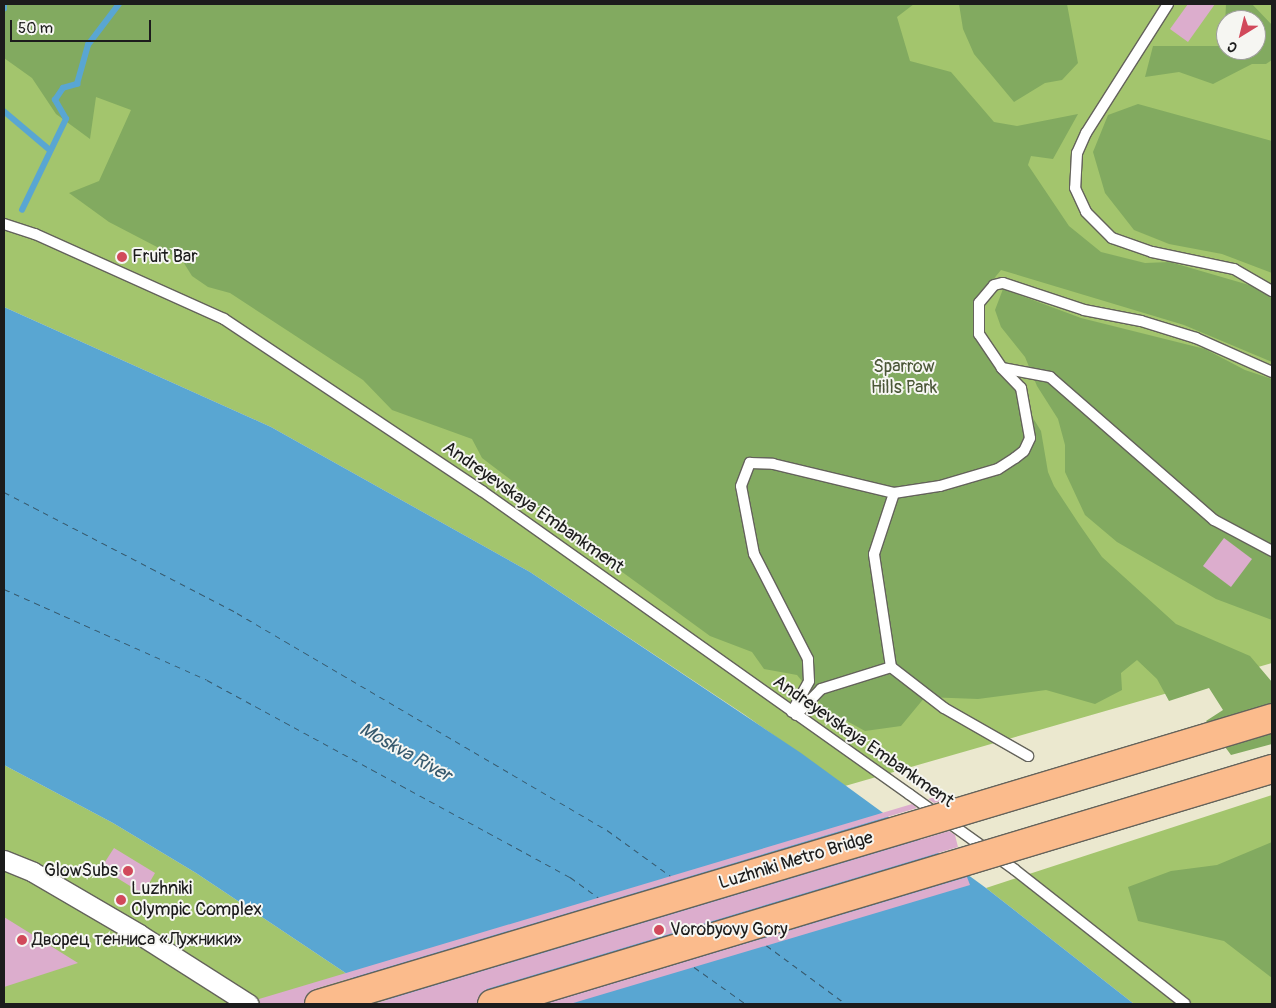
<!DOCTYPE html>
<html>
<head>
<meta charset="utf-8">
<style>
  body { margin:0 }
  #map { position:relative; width:1276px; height:1008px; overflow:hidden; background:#ebe8cf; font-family:Pangolin,sans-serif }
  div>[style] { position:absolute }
  .green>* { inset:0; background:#a3c56d }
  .forest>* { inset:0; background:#82aa60 }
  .water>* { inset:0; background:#59a6d2 }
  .stream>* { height:5.5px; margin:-2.75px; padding:0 2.75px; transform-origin:2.75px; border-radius:2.75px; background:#59a6d2 }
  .ferry>* { height:1px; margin-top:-0.5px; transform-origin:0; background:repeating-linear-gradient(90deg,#375a6e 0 6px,transparent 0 11px) }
  .building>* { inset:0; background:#dcadcd }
  .roads { filter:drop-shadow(1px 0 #64635b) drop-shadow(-1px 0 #64635b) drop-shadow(0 1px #64635b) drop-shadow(0 -1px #64635b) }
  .service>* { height:10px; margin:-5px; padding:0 5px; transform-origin:5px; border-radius:5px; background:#fff }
  .minor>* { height:19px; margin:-9.5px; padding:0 9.5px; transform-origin:9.5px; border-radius:9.5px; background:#fff }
  .bridges { filter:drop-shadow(1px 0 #64635b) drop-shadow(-1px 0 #64635b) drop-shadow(0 1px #64635b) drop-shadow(0 -1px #64635b) }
  .primary-bridge>* { height:28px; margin:-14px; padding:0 14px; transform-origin:14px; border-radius:14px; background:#fbbb8c }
  .dots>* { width:14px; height:14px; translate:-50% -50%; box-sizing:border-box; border:2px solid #f6f6f2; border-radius:50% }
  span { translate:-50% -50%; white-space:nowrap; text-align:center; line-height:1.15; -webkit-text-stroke:4px #f6f6f2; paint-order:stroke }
  .poi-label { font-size:18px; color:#1c1c1c }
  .left { translate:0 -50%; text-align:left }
  .right { translate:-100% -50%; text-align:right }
  .park-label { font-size:18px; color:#4b5738 }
  .street-label { font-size:18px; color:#1c1c1c }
  .water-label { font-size:19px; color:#375a6e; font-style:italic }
  .frame { position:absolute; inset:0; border:5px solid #1c1c1c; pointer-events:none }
  .north { position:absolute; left:1216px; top:10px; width:50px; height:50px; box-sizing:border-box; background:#f6f6f2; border:1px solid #9f9f9c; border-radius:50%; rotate:216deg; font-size:14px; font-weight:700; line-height:20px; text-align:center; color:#1c1c1c }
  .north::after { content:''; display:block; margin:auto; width:18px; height:22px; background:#d1495b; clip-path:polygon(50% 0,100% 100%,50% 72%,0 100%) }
  .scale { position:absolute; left:10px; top:20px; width:141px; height:22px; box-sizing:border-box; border:2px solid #1c1c1c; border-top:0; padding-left:6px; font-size:15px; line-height:18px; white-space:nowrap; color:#1c1c1c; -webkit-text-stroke:4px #f6f6f2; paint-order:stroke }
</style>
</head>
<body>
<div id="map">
  <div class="green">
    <i style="clip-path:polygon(evenodd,4px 4px,1272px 4px,1272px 663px,845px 786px,745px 715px,530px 572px,271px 427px,4px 307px,4px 4px,1226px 20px,1256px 20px,1256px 50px,1226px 50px,1226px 20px)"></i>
    <i style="clip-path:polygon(4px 765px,113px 823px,196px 873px,392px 1004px,4px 1004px)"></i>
    <i style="clip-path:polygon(1272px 795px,1272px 1004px,1134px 1004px,986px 888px)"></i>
  </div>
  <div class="forest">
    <i style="clip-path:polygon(4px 4px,914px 4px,897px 17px,910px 61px,951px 72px,994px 122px,1017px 126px,1078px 114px,1053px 159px,1031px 156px,1028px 165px,1069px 226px,1101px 252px,1145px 263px,1170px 262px,1256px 287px,1272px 297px,1272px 362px,1184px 325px,1001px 270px,974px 303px,986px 342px,1041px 431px,1048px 472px,1054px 486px,1079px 524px,1102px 557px,1176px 624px,1250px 656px,1272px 682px,1272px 744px,1231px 755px,1206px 721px,1223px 710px,1209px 688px,1169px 701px,1157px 679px,1137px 660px,1121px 673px,1122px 690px,1095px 704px,1046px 690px,978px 699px,925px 697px,901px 726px,865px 731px,825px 709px,797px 675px,764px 669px,752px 652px,710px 636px,544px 515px,511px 480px,482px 458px,472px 439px,392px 410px,363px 380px,230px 293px,208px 287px,192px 276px,182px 260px,109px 222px,69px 193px,99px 181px,131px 110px,96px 97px,90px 139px,56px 114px,32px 78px,4px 58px)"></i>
    <i style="clip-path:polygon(959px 4px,1067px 4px,1078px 63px,1062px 80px,1045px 83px,1014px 102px,974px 54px,963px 29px)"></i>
    <i style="clip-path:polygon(evenodd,1226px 4px,1252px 4px,1272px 25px,1272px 60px,1266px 64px,1252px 64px,1213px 84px,1179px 72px,1145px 77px,1153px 46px,1224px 46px,1226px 4px,1226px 20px,1256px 20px,1256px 50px,1226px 50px,1226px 20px)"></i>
    <i style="clip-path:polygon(1138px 104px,1272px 141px,1272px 273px,1222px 254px,1169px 244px,1134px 230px,1105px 193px,1093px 152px,1108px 115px)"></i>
    <i style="clip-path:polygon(1003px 289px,1081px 318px,1205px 349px,1245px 370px,1272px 379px,1272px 620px,1216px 599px,1117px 542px,1085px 515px,1065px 472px,1065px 445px,1058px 419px,1037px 386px,1025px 357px,1001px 327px,995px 310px)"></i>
    <i style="clip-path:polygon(1272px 842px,1272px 978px,1224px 941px,1138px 921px,1128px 887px,1171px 871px,1217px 865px)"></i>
  </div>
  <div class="water">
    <i style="clip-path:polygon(4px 307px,271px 427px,530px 572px,801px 753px,986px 888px,1134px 1004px,392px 1004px,196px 873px,113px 823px,4px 765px)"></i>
  </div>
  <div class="stream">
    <i style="left:4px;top:9px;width:5px;rotate:-90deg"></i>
    <i style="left:4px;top:111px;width:59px;rotate:40.2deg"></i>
    <i style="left:22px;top:210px;width:101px;rotate:-64.2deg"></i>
    <i style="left:66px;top:119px;width:22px;rotate:-120deg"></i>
    <i style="left:55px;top:100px;width:14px;rotate:-56deg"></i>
    <i style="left:63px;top:88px;width:15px;rotate:-16deg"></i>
    <i style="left:77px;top:84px;width:41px;rotate:-74.2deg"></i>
    <i style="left:88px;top:45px;width:51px;rotate:-52.9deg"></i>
  </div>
  <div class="ferry">
    <i style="left:4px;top:492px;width:263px;rotate:27.4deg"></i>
    <i style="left:237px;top:613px;width:429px;rotate:30.4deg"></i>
    <i style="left:607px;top:830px;width:80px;rotate:35.9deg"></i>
    <i style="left:4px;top:589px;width:222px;rotate:24.1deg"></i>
    <i style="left:207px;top:680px;width:413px;rotate:28.5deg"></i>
    <i style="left:570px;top:877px;width:36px;rotate:36deg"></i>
    <i style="left:766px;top:945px;width:99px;rotate:36.4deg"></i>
    <i style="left:694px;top:967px;width:64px;rotate:35.4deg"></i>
  </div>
  <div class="building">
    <i style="clip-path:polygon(1188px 4px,1215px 4px,1188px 42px,1170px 29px)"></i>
    <i style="clip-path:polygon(1224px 538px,1252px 559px,1231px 587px,1203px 566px)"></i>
    <i style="clip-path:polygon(943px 795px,944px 800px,934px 803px,928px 799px)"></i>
    <i style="clip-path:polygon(912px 804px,917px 808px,315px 989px,307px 994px,304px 1004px,260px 1004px,259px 999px)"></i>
    <i style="clip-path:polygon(949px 831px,955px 835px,958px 847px,487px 989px,480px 994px,477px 1004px,373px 1004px)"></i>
    <i style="clip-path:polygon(114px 848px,155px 873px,143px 894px,101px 868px)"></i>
    <i style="clip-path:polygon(967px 877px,970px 885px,570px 1004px,545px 1004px)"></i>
    <i style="clip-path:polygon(4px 917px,78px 963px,4px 987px)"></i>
  </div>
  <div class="roads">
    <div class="service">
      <i style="left:1168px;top:4px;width:153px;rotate:122.4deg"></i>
      <i style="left:1086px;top:133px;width:22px;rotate:114deg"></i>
      <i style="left:1077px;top:153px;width:35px;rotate:93deg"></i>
      <i style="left:1075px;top:188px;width:26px;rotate:65deg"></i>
      <i style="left:1086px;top:212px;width:37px;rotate:45deg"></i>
      <i style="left:1112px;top:238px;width:42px;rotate:19.3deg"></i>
      <i style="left:1152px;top:252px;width:84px;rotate:11.7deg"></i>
      <i style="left:1234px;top:269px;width:44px;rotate:30.1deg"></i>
      <i style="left:4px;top:224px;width:33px;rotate:18deg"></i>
      <i style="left:35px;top:234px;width:207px;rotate:24.2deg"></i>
      <i style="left:224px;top:319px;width:310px;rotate:33.7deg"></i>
      <i style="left:482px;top:491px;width:524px;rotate:35.36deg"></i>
      <i style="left:909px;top:794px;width:130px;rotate:35.6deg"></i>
      <i style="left:1015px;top:870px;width:216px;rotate:38.2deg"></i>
      <i style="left:1002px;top:368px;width:49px;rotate:10.6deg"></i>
      <i style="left:1050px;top:377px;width:218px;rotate:41.1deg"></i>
      <i style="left:1214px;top:520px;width:66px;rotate:28.1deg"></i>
      <i style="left:891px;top:667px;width:114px;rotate:-98.6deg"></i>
      <i style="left:874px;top:554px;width:64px;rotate:-71.8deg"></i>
      <i style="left:792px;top:712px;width:35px;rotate:-61deg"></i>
      <i style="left:809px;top:681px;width:22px;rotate:-93deg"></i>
      <i style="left:808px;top:659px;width:118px;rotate:-117.2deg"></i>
      <i style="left:754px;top:554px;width:69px;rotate:-100.8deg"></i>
      <i style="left:741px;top:486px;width:25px;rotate:-69deg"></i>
      <i style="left:750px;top:463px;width:23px;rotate:2deg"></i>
      <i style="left:773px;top:464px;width:124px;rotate:13.5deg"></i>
      <i style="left:894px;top:493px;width:47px;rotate:-8.7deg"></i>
      <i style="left:940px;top:486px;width:60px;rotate:-16.3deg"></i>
      <i style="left:998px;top:469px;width:20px;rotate:-33deg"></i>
      <i style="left:1015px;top:458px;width:11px;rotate:-38deg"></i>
      <i style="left:1024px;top:451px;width:14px;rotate:-65deg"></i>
      <i style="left:1030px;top:438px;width:51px;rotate:-100.2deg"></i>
      <i style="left:1021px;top:388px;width:28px;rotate:-134deg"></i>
      <i style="left:1002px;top:368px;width:41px;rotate:-124.1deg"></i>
      <i style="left:979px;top:334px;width:31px;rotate:-90deg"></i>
      <i style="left:979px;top:303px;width:23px;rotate:-50deg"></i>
      <i style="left:994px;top:285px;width:9px;rotate:-13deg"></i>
      <i style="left:1003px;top:283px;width:85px;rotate:18.4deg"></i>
      <i style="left:1084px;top:310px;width:58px;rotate:10.9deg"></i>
      <i style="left:1141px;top:321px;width:58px;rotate:17.2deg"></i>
      <i style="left:1196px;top:338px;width:83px;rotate:24.1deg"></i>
      <i style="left:796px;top:715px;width:36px;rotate:-46deg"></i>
      <i style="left:821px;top:689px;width:73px;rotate:-17.4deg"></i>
      <i style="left:891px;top:667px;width:67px;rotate:37.7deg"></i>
      <i style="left:944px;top:708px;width:97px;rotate:29.7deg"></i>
    </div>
    <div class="minor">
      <i style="left:4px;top:860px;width:31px;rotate:22deg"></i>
      <i style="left:33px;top:872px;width:123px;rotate:30.3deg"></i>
      <i style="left:139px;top:934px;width:130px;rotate:32.5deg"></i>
    </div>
  </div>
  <div class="bridges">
    <div class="primary-bridge">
      <i style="left:319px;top:1004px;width:995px;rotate:-16.7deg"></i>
      <i style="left:492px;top:1004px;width:815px;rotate:-16.77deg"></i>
    </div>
  </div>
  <div class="dots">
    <i style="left:122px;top:257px;background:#d1495b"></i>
    <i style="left:128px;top:871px;background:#d1495b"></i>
    <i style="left:121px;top:900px;background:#d1495b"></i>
    <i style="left:659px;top:930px;background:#d1495b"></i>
    <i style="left:22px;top:940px;background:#d1495b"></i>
  </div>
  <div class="poi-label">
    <span class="left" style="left:132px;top:257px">Fruit Bar</span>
    <span class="right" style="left:118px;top:871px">GlowSubs</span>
    <span class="left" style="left:131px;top:900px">Luzhniki<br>Olympic Complex</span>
    <span class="left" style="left:670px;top:930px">Vorobyovy Gory</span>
    <span class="left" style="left:32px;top:940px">Дворец тенниса «Лужники»</span>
  </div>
  <div class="park-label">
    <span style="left:904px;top:378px">Sparrow<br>Hills Park</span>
  </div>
  <div class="street-label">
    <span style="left:533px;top:508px;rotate:35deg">Andreyevskaya Embankment</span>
    <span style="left:863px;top:742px;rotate:35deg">Andreyevskaya Embankment</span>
    <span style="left:796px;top:861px;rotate:-17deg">Luzhniki Metro Bridge</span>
  </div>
  <div class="water-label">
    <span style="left:405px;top:753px;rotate:29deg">Moskva River</span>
  </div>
  <div class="frame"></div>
  <div class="north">С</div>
  <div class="scale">50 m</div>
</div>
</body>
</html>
